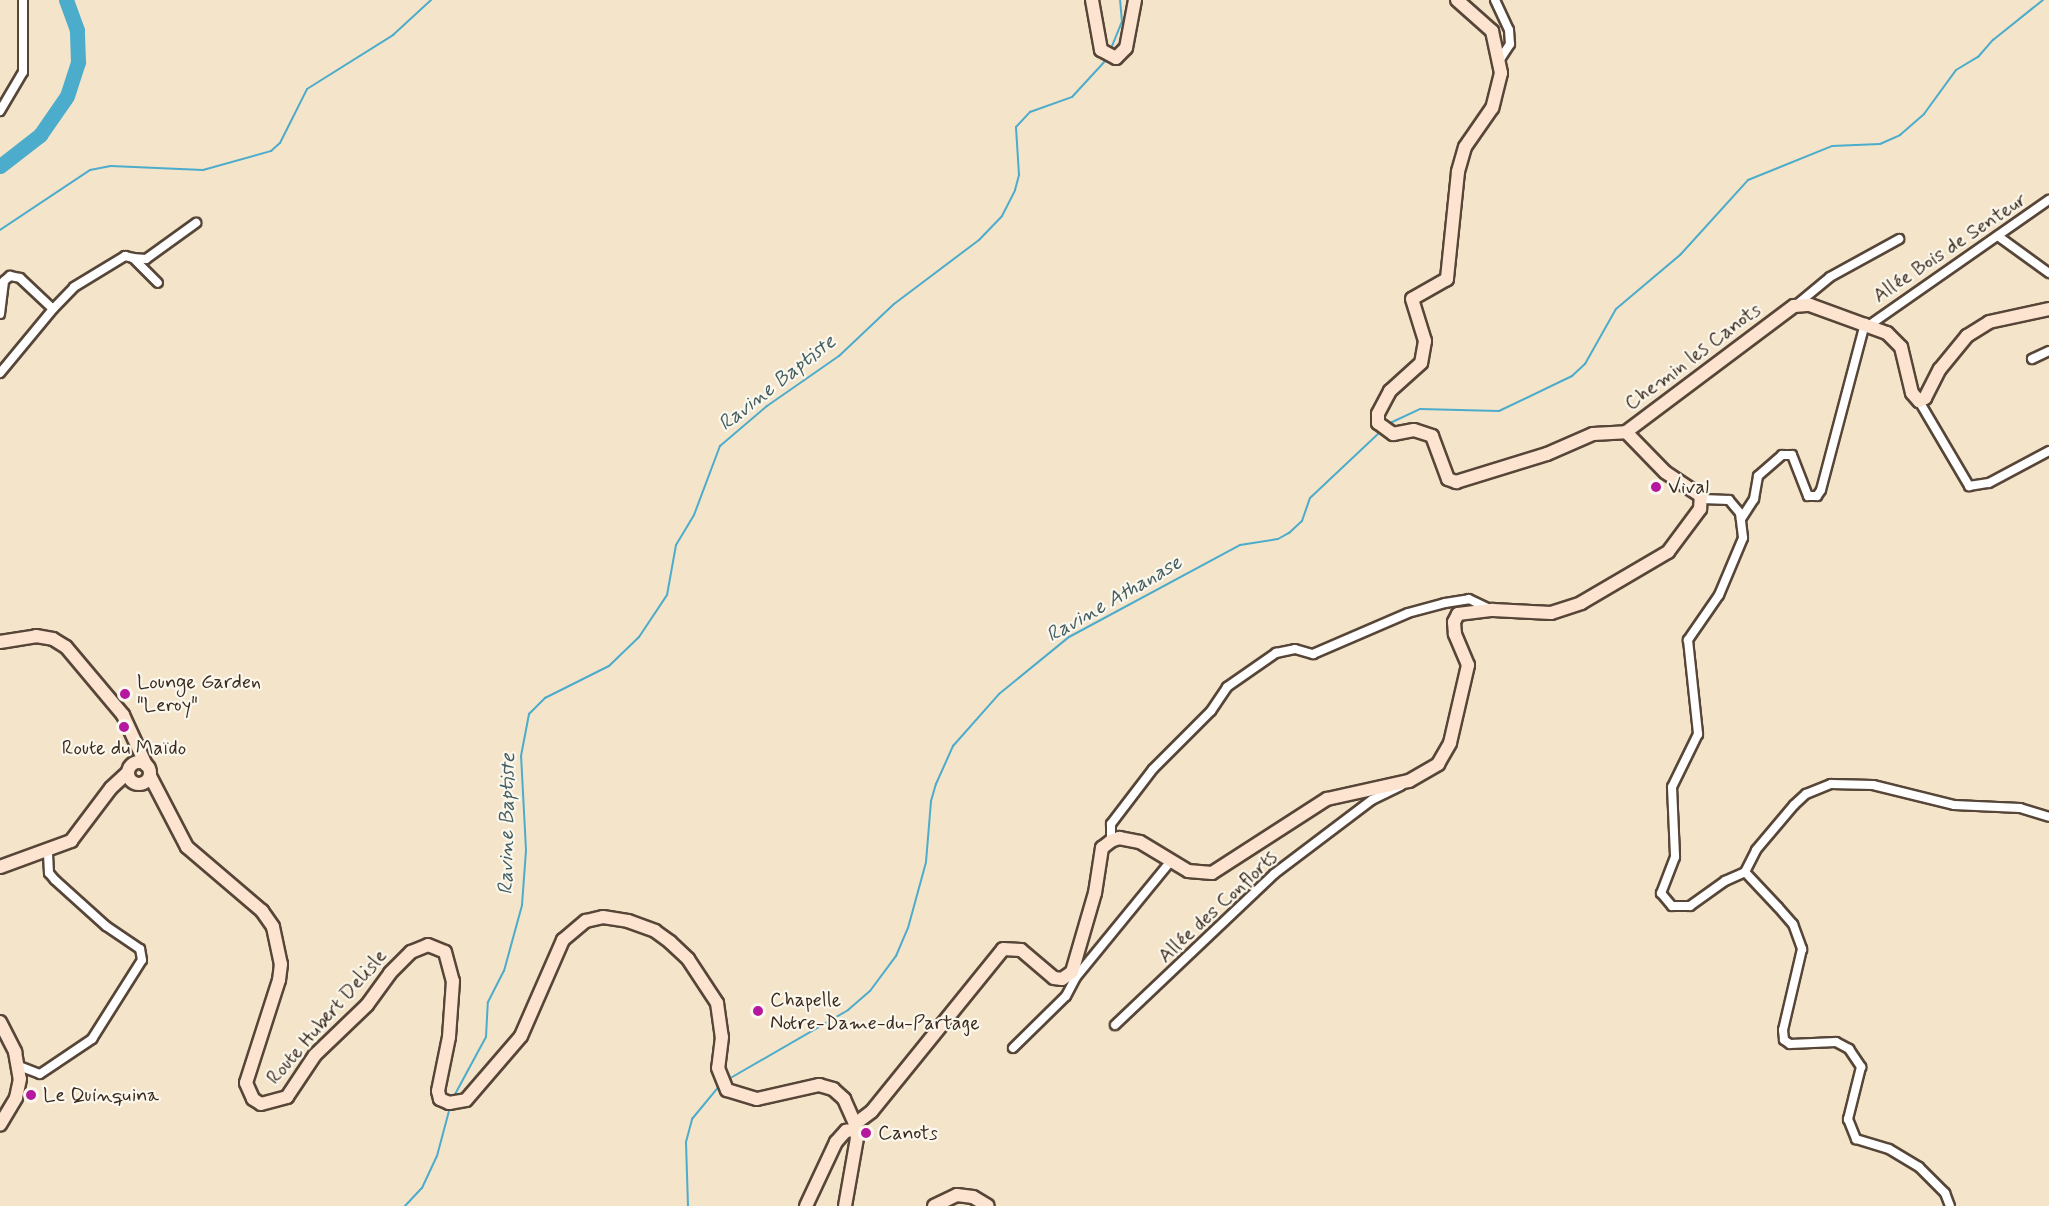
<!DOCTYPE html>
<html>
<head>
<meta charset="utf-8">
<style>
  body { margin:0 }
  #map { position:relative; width:2049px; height:1206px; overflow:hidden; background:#f4e4ca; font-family:Mynerve,sans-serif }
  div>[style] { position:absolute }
  .stream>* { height:2px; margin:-1px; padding:0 1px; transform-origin:1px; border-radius:1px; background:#4caccb }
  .river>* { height:15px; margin:-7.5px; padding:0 7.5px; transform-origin:7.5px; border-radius:7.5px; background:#4caccb }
  .roads { filter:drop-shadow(2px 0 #574638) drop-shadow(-2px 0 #574638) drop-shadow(0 2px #574638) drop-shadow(0 -2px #574638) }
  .street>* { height:8px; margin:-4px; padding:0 4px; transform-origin:4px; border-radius:4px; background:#fff }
  .secondary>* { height:12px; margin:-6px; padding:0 6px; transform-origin:6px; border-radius:6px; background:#fde4d0 }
  .secondary>.ring { margin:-6px; padding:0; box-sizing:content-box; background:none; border:12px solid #fde4d0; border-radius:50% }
  .dots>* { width:16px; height:16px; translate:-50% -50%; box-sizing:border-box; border:3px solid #fbf7ec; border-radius:50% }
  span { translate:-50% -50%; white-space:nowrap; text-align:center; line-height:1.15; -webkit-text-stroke:4.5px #fbf7ec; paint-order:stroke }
  .street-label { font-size:20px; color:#3b2a1e }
  .poi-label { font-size:20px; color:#3b2a1e }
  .left { translate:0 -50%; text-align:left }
  .water-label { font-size:21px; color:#425e63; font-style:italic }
</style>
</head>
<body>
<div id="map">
  <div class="stream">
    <i style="left:1110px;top:51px;width:31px;rotate:-68deg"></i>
    <i style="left:1122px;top:22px;width:22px;rotate:-95deg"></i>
    <i style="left:0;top:230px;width:108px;rotate:-33.7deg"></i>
    <i style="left:90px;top:170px;width:21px;rotate:-11deg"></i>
    <i style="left:111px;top:166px;width:92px;rotate:2.5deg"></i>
    <i style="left:203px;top:170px;width:71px;rotate:-15.6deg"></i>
    <i style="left:271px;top:151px;width:12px;rotate:-42deg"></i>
    <i style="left:280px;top:143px;width:60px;rotate:-63.4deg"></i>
    <i style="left:307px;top:89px;width:102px;rotate:-32.1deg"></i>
    <i style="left:393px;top:35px;width:52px;rotate:-42.6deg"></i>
    <i style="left:1388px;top:424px;width:35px;rotate:-25deg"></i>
    <i style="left:1420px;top:409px;width:79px;rotate:1.5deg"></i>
    <i style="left:1499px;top:411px;width:81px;rotate:-25.6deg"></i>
    <i style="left:1572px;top:376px;width:18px;rotate:-43deg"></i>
    <i style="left:1585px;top:364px;width:63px;rotate:-60.6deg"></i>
    <i style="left:1616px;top:309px;width:85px;rotate:-40.2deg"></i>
    <i style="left:1681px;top:254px;width:100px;rotate:-47.8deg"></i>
    <i style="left:1748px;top:180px;width:91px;rotate:-22deg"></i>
    <i style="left:1832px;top:146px;width:48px;rotate:-2.4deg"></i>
    <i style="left:1880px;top:144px;width:22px;rotate:-24deg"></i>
    <i style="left:1900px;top:135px;width:32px;rotate:-41deg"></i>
    <i style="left:1924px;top:114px;width:54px;rotate:-54deg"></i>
    <i style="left:1956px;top:70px;width:26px;rotate:-31deg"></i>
    <i style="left:1978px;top:57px;width:23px;rotate:-49deg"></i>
    <i style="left:1993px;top:40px;width:64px;rotate:-38.7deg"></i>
    <i style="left:727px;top:1080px;width:140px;rotate:-30deg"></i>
    <i style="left:848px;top:1010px;width:29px;rotate:-41deg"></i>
    <i style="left:870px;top:991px;width:44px;rotate:-53.4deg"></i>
    <i style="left:896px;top:956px;width:30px;rotate:-67deg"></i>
    <i style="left:908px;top:928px;width:68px;rotate:-74.7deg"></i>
    <i style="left:926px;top:862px;width:61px;rotate:-85.3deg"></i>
    <i style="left:931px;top:801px;width:18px;rotate:-74deg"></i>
    <i style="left:936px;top:784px;width:42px;rotate:-65.9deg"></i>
    <i style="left:953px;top:746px;width:69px;rotate:-48.5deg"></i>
    <i style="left:999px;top:694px;width:90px;rotate:-39.2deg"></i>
    <i style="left:1069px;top:637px;width:194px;rotate:-28.3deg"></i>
    <i style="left:1240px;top:545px;width:38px;rotate:-9deg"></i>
    <i style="left:1278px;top:539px;width:13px;rotate:-29deg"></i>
    <i style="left:1289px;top:533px;width:18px;rotate:-43deg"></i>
    <i style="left:1302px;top:521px;width:24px;rotate:-71deg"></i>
    <i style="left:1310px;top:498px;width:93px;rotate:-43.3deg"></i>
    <i style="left:453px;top:1098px;width:69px;rotate:-61.6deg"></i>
    <i style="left:486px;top:1037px;width:35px;rotate:-87deg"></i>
    <i style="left:488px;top:1002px;width:35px;rotate:-63deg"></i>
    <i style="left:504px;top:971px;width:68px;rotate:-74.7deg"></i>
    <i style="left:522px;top:905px;width:55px;rotate:-85.8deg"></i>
    <i style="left:526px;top:850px;width:94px;rotate:-93deg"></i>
    <i style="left:521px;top:756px;width:43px;rotate:-79.2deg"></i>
    <i style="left:529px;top:714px;width:23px;rotate:-45deg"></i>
    <i style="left:545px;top:698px;width:72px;rotate:-26.6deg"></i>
    <i style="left:609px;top:666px;width:42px;rotate:-44deg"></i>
    <i style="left:639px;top:637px;width:50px;rotate:-56.3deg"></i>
    <i style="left:667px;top:595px;width:51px;rotate:-79.8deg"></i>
    <i style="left:676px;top:545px;width:35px;rotate:-59deg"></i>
    <i style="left:694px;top:515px;width:74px;rotate:-69.4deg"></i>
    <i style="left:720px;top:446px;width:62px;rotate:-40.4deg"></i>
    <i style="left:767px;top:406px;width:88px;rotate:-34.8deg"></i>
    <i style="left:839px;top:356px;width:76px;rotate:-43.4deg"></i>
    <i style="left:894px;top:304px;width:106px;rotate:-37deg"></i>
    <i style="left:979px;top:240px;width:33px;rotate:-46deg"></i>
    <i style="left:1002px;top:216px;width:29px;rotate:-63deg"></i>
    <i style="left:1015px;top:190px;width:16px;rotate:-75deg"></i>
    <i style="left:1019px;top:175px;width:48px;rotate:-93.6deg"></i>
    <i style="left:1016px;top:127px;width:21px;rotate:-47deg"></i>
    <i style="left:1030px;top:112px;width:45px;rotate:-19.7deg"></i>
    <i style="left:1072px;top:97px;width:52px;rotate:-47.4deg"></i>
    <i style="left:405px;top:1206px;width:25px;rotate:-47deg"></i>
    <i style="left:422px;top:1188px;width:35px;rotate:-65deg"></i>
    <i style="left:437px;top:1156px;width:51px;rotate:-75.1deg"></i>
    <i style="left:688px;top:1206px;width:64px;rotate:-91.8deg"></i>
    <i style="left:686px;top:1142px;width:24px;rotate:-75deg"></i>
    <i style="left:692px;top:1119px;width:44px;rotate:-50.5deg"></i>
  </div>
  <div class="river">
    <i style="left:0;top:166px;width:51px;rotate:-37.8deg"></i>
    <i style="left:40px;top:135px;width:47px;rotate:-55.3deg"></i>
    <i style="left:67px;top:96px;width:36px;rotate:-72deg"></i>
    <i style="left:78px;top:62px;width:32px;rotate:-92deg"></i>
    <i style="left:77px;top:30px;width:32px;rotate:-110deg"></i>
  </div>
  <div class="roads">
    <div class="street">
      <i style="left:1495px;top:0;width:33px;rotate:65deg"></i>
      <i style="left:1509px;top:30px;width:14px;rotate:86deg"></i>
      <i style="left:1510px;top:44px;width:17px;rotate:123deg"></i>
      <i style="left:0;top:111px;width:45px;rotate:-59.5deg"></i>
      <i style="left:23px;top:72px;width:72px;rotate:-90deg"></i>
      <i style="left:1998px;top:236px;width:63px;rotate:36deg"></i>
      <i style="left:133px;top:258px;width:13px;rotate:4deg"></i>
      <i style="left:146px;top:259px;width:62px;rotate:-35.8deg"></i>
      <i style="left:1795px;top:306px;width:45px;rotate:-39.6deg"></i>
      <i style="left:1830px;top:277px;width:79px;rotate:-28.8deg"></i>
      <i style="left:53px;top:309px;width:30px;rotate:-46deg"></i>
      <i style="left:74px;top:287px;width:60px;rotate:-31.3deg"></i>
      <i style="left:125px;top:256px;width:8px;rotate:14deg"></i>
      <i style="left:133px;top:258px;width:35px;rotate:45deg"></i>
      <i style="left:0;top:314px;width:33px;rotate:-83deg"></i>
      <i style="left:4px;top:281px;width:8px;rotate:-40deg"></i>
      <i style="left:10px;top:276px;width:10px;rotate:11deg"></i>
      <i style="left:20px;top:278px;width:45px;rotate:43.2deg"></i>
      <i style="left:53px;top:309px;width:83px;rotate:129.6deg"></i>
      <i style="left:1871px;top:324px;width:217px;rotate:-34.9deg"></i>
      <i style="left:2032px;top:359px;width:19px;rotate:-25deg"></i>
      <i style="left:1919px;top:401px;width:99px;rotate:59.5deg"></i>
      <i style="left:1969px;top:486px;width:20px;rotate:-9deg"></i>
      <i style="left:1989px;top:483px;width:68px;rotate:-28.1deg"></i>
      <i style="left:1702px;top:499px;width:27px;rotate:2deg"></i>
      <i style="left:1729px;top:500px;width:17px;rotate:50deg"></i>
      <i style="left:1740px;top:513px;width:25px;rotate:83deg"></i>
      <i style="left:1743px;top:538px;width:62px;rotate:112.8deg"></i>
      <i style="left:1719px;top:595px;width:55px;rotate:124.6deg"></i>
      <i style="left:1688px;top:640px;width:95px;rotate:83.9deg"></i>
      <i style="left:1698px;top:734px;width:59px;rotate:116.1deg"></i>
      <i style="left:1672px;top:787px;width:70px;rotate:87.5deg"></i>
      <i style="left:1675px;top:857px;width:39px;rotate:111deg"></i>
      <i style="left:1661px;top:893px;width:17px;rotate:50deg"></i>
      <i style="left:1672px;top:906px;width:18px"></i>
      <i style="left:1690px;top:906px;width:43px;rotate:-35.5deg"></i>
      <i style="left:1725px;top:881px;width:22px;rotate:-24deg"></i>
      <i style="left:1745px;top:872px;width:48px;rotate:46.7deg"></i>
      <i style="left:1778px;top:907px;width:23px;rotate:49deg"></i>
      <i style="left:1793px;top:924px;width:27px;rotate:70deg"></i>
      <i style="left:1802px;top:949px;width:83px;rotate:103.2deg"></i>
      <i style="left:1783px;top:1030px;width:10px;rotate:84deg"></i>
      <i style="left:1784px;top:1040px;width:7px;rotate:34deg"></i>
      <i style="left:1790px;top:1044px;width:46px;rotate:-2.5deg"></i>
      <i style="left:1836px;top:1042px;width:15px;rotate:28deg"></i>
      <i style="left:1849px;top:1049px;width:22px;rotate:56deg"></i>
      <i style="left:1861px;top:1067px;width:54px;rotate:104deg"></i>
      <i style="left:1848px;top:1119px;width:22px;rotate:68deg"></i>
      <i style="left:1856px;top:1139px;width:34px;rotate:17deg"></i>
      <i style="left:1889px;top:1149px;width:35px;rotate:31deg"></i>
      <i style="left:1919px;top:1167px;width:37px;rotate:45deg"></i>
      <i style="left:1945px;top:1193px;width:14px;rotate:69deg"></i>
      <i style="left:1741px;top:519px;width:24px;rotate:-57deg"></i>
      <i style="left:1754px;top:499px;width:23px;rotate:-80deg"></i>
      <i style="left:1758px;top:476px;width:32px;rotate:-41deg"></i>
      <i style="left:1782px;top:455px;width:10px"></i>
      <i style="left:1792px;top:455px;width:44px;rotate:68.7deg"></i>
      <i style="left:1808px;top:496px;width:9px"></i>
      <i style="left:1817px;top:496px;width:7px;rotate:-56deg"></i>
      <i style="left:1821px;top:490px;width:173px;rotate:-75.2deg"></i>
      <i style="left:1111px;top:841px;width:17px;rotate:-90deg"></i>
      <i style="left:1111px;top:824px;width:69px;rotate:-52.6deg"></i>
      <i style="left:1153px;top:769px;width:82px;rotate:-45deg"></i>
      <i style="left:1211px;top:711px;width:29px;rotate:-56deg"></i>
      <i style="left:1227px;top:687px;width:60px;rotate:-34.8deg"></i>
      <i style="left:1276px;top:653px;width:19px;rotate:-12deg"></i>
      <i style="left:1295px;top:649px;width:19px;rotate:16deg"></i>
      <i style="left:1313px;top:654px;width:103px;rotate:-23.3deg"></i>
      <i style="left:1408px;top:613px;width:38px;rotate:-15deg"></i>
      <i style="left:1445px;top:603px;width:24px;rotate:-9deg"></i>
      <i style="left:1469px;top:599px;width:25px;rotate:26deg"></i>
      <i style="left:1745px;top:872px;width:25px;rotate:-63deg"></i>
      <i style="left:1756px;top:850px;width:59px;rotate:-49.8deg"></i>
      <i style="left:1794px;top:805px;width:16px;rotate:-43deg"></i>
      <i style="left:1806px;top:794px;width:27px;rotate:-22deg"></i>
      <i style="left:1831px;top:784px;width:42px;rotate:1.4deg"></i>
      <i style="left:1873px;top:785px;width:83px;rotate:13.9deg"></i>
      <i style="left:1954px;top:805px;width:66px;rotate:2.6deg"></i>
      <i style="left:2020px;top:808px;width:30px;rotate:17deg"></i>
      <i style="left:1115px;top:1025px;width:219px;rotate:-43.5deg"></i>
      <i style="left:1274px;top:874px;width:123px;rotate:-37.1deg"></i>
      <i style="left:1372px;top:800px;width:32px;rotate:-26deg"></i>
      <i style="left:1013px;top:1048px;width:74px;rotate:-44.5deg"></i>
      <i style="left:1066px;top:996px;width:21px;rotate:-62deg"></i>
      <i style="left:1076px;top:977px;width:150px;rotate:-50.7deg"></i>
      <i style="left:19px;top:1066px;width:22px;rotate:21deg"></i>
      <i style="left:40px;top:1074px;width:63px;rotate:-33.9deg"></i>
      <i style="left:92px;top:1039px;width:93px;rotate:-57.7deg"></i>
      <i style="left:142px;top:960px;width:11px;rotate:-100deg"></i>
      <i style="left:140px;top:949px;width:41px;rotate:-145.9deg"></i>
      <i style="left:106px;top:926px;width:69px;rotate:-138deg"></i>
      <i style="left:55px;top:880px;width:9px;rotate:-131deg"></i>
      <i style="left:49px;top:873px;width:22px;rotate:-93deg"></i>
    </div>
    <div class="secondary">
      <i style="left:1092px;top:0;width:51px;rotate:79.8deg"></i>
      <i style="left:1101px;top:50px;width:17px;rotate:28deg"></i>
      <i style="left:1116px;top:58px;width:14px;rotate:-45deg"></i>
      <i style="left:1126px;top:48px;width:49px;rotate:-79.4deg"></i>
      <i style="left:1457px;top:0;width:47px;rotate:41.5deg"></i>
      <i style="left:1492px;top:31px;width:43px;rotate:77.9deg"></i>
      <i style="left:1501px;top:73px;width:36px;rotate:104deg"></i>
      <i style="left:1492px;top:108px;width:47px;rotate:124.7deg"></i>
      <i style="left:1465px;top:147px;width:26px;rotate:106deg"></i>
      <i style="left:1458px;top:172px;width:108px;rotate:95.9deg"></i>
      <i style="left:1447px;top:279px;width:40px;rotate:150.3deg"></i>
      <i style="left:1412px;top:299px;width:44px;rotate:72.8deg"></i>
      <i style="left:1425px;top:341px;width:22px;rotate:100deg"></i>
      <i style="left:1421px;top:363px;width:42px;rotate:137.9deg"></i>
      <i style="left:1390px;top:391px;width:26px;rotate:118deg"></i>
      <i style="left:1378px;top:414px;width:9px;rotate:90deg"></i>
      <i style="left:1378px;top:423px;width:19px;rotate:36deg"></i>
      <i style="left:1393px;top:434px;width:21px;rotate:-11deg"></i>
      <i style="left:1414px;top:430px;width:19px;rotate:18deg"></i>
      <i style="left:1432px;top:436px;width:46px;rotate:69.6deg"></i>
      <i style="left:1448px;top:479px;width:9px;rotate:21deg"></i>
      <i style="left:1456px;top:482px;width:95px;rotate:-17.1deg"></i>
      <i style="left:1547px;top:454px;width:50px;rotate:-23.5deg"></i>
      <i style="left:1593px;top:434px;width:33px;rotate:-3deg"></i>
      <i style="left:1626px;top:432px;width:210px;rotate:-36.9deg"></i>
      <i style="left:1794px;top:306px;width:16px;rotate:-4deg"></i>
      <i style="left:1810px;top:305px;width:82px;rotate:20deg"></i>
      <i style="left:1887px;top:333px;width:20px;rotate:45deg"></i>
      <i style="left:1901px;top:347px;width:47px;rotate:76.6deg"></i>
      <i style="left:1912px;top:393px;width:11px;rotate:49deg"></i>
      <i style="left:1919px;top:401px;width:7px;rotate:-27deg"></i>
      <i style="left:1925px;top:398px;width:33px;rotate:-63deg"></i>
      <i style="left:1940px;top:369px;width:43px;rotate:-50.7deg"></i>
      <i style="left:1967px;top:336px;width:26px;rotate:-32deg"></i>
      <i style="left:1989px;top:322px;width:61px;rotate:-12.2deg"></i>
      <i style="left:0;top:642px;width:36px;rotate:-9deg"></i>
      <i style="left:36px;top:636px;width:17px;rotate:10deg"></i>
      <i style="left:53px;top:639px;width:15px;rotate:32deg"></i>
      <i style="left:66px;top:647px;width:89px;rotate:50deg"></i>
      <i style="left:123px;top:715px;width:55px;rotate:65.3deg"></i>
      <i class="ring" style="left:128px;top:762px;width:10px;height:10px"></i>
      <i style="left:150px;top:776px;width:80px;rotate:62.5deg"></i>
      <i style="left:187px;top:847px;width:99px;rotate:40.5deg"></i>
      <i style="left:262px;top:911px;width:19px;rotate:55deg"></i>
      <i style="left:273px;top:927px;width:38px;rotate:78deg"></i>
      <i style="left:281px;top:964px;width:16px;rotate:97deg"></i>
      <i style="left:279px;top:980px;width:108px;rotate:107.8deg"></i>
      <i style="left:246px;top:1083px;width:17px;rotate:66deg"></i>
      <i style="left:253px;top:1099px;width:9px;rotate:32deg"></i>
      <i style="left:261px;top:1104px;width:27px;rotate:-15deg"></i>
      <i style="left:287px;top:1097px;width:50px;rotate:-56.3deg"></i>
      <i style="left:315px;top:1055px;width:72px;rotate:-43.9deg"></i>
      <i style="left:367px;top:1005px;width:39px;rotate:-54deg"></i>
      <i style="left:390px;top:973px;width:30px;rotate:-45deg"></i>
      <i style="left:411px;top:952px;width:18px;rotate:-22deg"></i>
      <i style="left:428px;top:945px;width:18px;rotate:22deg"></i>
      <i style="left:445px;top:952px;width:30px;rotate:75deg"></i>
      <i style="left:453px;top:981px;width:56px;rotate:94.1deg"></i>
      <i style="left:449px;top:1037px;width:55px;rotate:101.5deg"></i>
      <i style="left:438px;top:1091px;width:8px;rotate:76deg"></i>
      <i style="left:440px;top:1099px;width:10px;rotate:24deg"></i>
      <i style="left:449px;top:1103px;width:17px;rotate:-10deg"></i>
      <i style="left:466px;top:1100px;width:84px;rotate:-49.3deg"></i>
      <i style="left:521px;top:1036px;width:105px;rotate:-66.4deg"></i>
      <i style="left:563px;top:940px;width:30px;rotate:-40deg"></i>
      <i style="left:586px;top:921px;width:17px;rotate:-13deg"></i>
      <i style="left:603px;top:917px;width:25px;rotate:9deg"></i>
      <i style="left:628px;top:921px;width:29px;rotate:20deg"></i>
      <i style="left:655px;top:931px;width:19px;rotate:36deg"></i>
      <i style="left:670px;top:942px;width:25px;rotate:43deg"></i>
      <i style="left:688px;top:959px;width:53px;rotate:56.6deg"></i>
      <i style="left:717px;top:1003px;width:34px;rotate:82deg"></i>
      <i style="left:722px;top:1037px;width:31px;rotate:97deg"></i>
      <i style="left:718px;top:1068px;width:24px;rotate:68deg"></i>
      <i style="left:727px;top:1090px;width:31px;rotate:17deg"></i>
      <i style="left:757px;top:1099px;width:64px;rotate:-12.7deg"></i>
      <i style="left:819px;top:1085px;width:15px;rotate:16deg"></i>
      <i style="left:833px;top:1089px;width:15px;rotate:42deg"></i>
      <i style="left:844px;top:1099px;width:27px;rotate:66deg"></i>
      <i style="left:855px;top:1124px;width:14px;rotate:82deg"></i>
      <i style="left:857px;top:1138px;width:69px;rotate:100deg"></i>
      <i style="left:0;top:867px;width:76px;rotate:-20.1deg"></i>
      <i style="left:71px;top:841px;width:66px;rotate:-53deg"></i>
      <i style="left:111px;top:788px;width:23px;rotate:-43deg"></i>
      <i style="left:0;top:1022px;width:34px;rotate:63deg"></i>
      <i style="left:15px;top:1052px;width:27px;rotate:80deg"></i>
      <i style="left:20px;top:1079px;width:19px;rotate:102deg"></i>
      <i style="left:16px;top:1098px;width:31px;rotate:121deg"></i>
      <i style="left:855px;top:1124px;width:21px;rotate:-37deg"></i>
      <i style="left:872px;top:1111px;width:208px;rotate:-51deg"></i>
      <i style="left:1003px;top:949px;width:18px;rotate:3deg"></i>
      <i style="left:1021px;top:950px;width:43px;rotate:40.3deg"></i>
      <i style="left:1054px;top:978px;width:8px;rotate:7deg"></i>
      <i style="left:1062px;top:979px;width:12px;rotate:-35deg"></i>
      <i style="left:1072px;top:972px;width:82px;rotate:-73.8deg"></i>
      <i style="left:1095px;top:893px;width:46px;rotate:-81.2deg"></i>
      <i style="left:1102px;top:848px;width:11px;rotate:-38deg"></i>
      <i style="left:1111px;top:841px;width:9px;rotate:-21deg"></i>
      <i style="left:1119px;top:838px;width:21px;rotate:11deg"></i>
      <i style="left:1140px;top:842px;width:56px;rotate:31.1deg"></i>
      <i style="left:1188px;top:871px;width:24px;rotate:5deg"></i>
      <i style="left:1212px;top:873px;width:137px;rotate:-32.8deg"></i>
      <i style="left:1327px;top:799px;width:84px;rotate:-12.4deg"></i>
      <i style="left:1409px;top:781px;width:34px;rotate:-30deg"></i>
      <i style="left:1438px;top:764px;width:24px;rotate:-60deg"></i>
      <i style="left:1450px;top:743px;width:80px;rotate:-77deg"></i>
      <i style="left:1468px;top:665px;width:34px;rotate:-113deg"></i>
      <i style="left:1455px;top:634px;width:12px;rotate:-95deg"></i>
      <i style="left:1454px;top:622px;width:9px;rotate:-63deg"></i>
      <i style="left:1458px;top:614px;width:35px;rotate:-7deg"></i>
      <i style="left:1493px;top:610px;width:58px;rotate:3deg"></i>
      <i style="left:1551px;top:613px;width:32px;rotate:-18deg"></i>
      <i style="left:1581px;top:603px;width:101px;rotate:-30.4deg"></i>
      <i style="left:1668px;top:552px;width:54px;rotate:-53.3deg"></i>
      <i style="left:1700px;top:509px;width:13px;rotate:-86deg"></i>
      <i style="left:1701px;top:496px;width:43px;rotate:-146.3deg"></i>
      <i style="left:1665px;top:472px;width:56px;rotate:-134.3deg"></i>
      <i style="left:806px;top:1206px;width:71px;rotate:-64.9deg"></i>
      <i style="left:836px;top:1142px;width:15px;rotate:-48deg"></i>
      <i style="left:846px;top:1131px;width:10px;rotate:-11deg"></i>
      <i style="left:934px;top:1206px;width:25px;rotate:-26deg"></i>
      <i style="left:957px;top:1195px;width:16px;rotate:7deg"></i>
      <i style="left:973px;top:1197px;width:17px;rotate:31deg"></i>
    </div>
  </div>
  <div class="dots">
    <i style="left:1656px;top:487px;background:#b5179e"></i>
    <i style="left:125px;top:694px;background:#b5179e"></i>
    <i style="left:124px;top:727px;background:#b5179e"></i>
    <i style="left:758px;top:1011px;background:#b5179e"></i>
    <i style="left:31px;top:1095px;background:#b5179e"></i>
    <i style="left:866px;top:1133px;background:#b5179e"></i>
  </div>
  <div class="street-label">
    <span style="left:1950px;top:248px;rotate:-34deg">Allée Bois de Senteur</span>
    <span style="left:1693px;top:357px;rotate:-37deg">Chemin les Canots</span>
    <span style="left:1218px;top:907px;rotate:-43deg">Allée des Conflorts</span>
    <span style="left:327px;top:1017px;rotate:-49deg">Route Hubert Delisle</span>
  </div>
  <div class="poi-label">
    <span class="left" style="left:1668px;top:487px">Vival</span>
    <span class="left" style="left:137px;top:694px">Lounge Garden<br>"Leroy"</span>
    <span style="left:124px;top:748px">Route du Maïdo</span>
    <span class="left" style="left:770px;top:1012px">Chapelle<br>Notre-Dame-du-Partage</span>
    <span class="left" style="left:43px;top:1095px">Le Quinquina</span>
    <span class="left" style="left:878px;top:1133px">Canots</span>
  </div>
  <div class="water-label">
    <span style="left:777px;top:383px;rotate:-38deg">Ravine Baptiste</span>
    <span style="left:1114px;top:599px;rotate:-30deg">Ravine Athanase</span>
    <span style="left:507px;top:824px;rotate:-89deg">Ravine Baptiste</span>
  </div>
</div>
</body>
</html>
